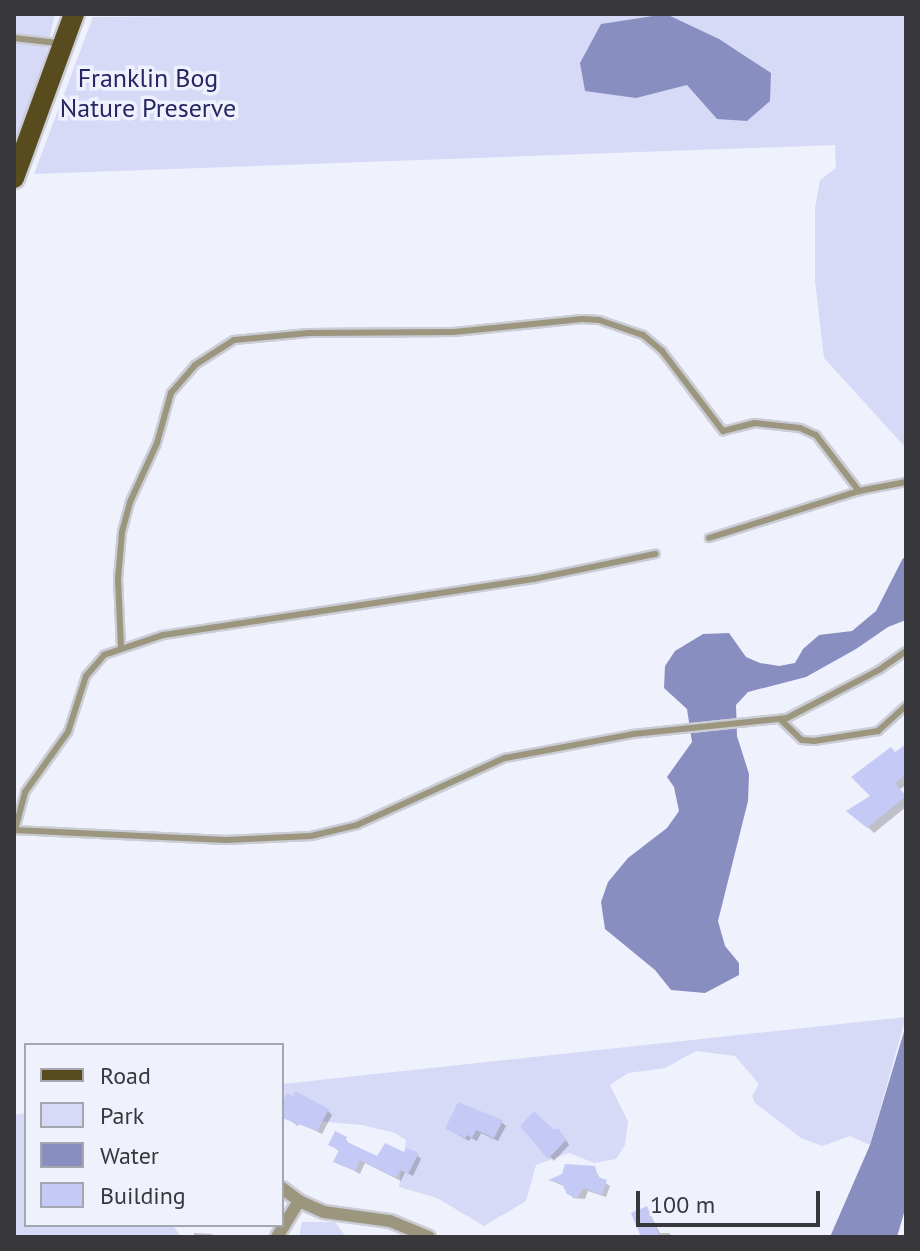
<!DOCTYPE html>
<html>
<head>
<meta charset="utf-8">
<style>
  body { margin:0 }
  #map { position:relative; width:920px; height:1251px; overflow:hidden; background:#eff1fc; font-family:"PT Sans",sans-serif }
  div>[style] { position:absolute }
  .green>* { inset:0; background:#d6daf7 }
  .water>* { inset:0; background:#898ec1 }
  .shadow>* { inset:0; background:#0003 }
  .building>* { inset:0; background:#c4caf5 }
  .roads { filter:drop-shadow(2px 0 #caccd6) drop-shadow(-2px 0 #caccd6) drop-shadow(0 2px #caccd6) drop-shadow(0 -2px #caccd6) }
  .lane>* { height:6px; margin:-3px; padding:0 3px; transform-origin:3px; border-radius:3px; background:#9c967f }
  .street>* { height:12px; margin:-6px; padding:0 6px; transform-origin:6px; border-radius:6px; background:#9c967f }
  .primary>* { height:20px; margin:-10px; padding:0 10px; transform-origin:10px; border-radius:10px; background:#584c1f }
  span { translate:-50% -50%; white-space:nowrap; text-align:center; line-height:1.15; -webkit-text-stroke:7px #eff1fc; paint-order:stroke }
  .park-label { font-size:26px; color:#272563 }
  .frame { position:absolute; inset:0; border:16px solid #37373c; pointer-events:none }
  .legend { position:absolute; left:24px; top:1043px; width:260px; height:184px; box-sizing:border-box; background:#eff1fc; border:2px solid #a5a7af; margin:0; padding:10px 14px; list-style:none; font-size:24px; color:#37373c }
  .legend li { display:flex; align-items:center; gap:16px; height:40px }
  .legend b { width:40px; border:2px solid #a5a7af }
  .scale { position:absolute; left:636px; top:1191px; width:184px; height:36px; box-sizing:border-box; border:4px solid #37373c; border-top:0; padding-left:10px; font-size:24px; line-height:28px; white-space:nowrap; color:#37373c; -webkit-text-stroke:6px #eff1fc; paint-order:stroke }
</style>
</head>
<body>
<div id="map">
  <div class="green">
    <i style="clip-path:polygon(14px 14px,55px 14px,34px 105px,14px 153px)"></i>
    <i style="clip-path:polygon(349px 14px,906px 14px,906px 448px,824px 358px,815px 281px,815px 208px,820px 180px,836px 168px,835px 145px,34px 174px,93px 17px)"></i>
    <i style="clip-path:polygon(906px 1017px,870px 1145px,850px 1136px,822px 1146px,801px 1138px,755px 1103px,752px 1096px,759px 1084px,735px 1056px,696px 1051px,665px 1068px,628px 1073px,610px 1085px,628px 1121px,625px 1145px,616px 1159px,594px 1163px,569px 1153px,536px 1165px,526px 1201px,484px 1226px,437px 1198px,399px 1187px,406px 1140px,395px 1133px,362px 1125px,282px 1118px,282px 1084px)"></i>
    <i style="clip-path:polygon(26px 1113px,26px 1225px,173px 1225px,181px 1237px,14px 1237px,14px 1115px)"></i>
    <i style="clip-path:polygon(302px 1222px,335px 1222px,346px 1237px,299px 1237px)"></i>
  </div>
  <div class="water">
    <i style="clip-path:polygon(666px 14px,719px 39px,771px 73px,770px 101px,747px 121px,717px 119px,687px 85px,636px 98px,585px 91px,580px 63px,601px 24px)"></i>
    <i style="clip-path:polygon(903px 558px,906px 559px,906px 620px,888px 627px,856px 649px,806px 677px,748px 692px,736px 705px,737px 736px,749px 774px,748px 801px,718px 921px,725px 946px,739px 963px,739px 975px,705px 993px,671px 990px,655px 970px,605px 929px,601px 902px,608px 882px,628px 858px,667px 828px,679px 811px,674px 787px,667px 777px,692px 742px,687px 709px,664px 688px,665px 666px,675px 651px,703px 634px,729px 633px,746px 657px,760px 663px,779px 666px,795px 663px,803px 649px,819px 635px,852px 631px,876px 611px)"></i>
    <i style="clip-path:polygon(906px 1025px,906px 1206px,897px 1237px,830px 1237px,870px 1145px)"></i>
  </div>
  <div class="shadow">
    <i style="clip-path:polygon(906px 746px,906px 785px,899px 790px,906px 797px,906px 807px,874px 833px,850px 811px,873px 797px,895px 754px)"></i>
    <i style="clip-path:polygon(282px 1107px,328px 1111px,332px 1115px,322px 1134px,299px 1123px,298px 1126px,282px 1115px)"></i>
    <i style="clip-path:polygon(501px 1122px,506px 1126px,498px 1141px,481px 1133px,477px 1141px,471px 1138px,469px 1141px,447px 1129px)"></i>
    <i style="clip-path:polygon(522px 1126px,552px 1131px,563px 1135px,569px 1145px,554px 1161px)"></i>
    <i style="clip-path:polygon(346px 1139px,349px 1145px,378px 1158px,417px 1155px,421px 1159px,413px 1176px,405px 1172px,401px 1181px,365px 1163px,360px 1174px,336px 1161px,340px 1152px,330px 1144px)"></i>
    <i style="clip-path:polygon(594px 1168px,601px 1180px,610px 1186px,606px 1197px,588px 1191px,585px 1199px,573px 1198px,566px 1187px,552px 1181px)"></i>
    <i style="clip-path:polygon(647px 1208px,660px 1233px,669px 1233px,673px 1237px,644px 1237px)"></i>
    <i style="clip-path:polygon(194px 1233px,212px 1234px,214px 1237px,194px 1237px)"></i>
  </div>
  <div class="building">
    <i style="clip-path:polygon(906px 744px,906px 774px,895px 783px,906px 796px,867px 828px,846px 811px,870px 796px,851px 777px,891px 747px,895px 752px)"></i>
    <i style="clip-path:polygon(295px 1091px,329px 1109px,317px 1131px,282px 1118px,282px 1103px,287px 1093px,293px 1096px)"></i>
    <i style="clip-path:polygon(458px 1102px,503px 1120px,494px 1138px,476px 1130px,472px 1138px,467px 1135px,465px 1138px,445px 1129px)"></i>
    <i style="clip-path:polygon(534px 1111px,553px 1129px,559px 1129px,566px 1140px,548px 1159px,520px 1126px)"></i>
    <i style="clip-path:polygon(335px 1131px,347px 1137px,345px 1141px,377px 1156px,385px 1143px,404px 1152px,407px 1148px,419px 1153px,408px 1174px,400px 1170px,396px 1178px,360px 1160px,355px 1171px,333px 1162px,339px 1150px,328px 1145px)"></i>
    <i style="clip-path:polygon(565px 1164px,595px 1166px,598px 1177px,607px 1180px,602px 1195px,584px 1188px,576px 1198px,567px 1194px,562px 1184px,548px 1180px,562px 1174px)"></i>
    <i style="clip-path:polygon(647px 1206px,660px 1237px,641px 1237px,631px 1213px)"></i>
  </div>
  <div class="roads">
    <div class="lane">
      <i style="left:14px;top:38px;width:44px;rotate:6.5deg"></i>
      <i style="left:709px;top:538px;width:157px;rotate:-17.4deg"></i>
      <i style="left:121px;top:647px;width:68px;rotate:-92.5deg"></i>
      <i style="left:118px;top:579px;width:47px;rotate:-85.1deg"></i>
      <i style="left:122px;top:532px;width:31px;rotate:-75deg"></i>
      <i style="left:130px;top:502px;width:65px;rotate:-65.4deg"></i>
      <i style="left:157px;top:443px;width:52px;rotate:-74.4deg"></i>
      <i style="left:171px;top:393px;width:37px;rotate:-49deg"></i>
      <i style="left:195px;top:365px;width:46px;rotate:-32.7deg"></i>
      <i style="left:234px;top:340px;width:75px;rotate:-5.3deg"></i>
      <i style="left:309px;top:333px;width:145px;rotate:-0.4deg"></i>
      <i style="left:454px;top:332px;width:129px;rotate:-5.8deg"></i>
      <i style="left:582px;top:319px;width:17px;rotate:3deg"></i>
      <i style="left:599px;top:320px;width:46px;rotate:18.8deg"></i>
      <i style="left:643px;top:335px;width:25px;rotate:40deg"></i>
      <i style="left:662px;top:351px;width:101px;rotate:52.7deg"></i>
      <i style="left:723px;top:431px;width:32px;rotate:-14deg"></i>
      <i style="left:754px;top:423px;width:46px;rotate:6.2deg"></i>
      <i style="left:800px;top:428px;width:17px;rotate:24deg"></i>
      <i style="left:816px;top:435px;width:71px;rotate:52.5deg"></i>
      <i style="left:859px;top:491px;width:48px;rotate:-10.8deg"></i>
      <i style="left:780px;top:719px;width:30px;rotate:44deg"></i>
      <i style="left:802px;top:740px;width:12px;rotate:5deg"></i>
      <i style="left:814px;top:741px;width:65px;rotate:-8.9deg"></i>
      <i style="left:878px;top:731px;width:38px;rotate:-42deg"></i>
      <i style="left:14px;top:830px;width:212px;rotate:2.7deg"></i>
      <i style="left:226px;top:840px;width:85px;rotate:-2.7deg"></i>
      <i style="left:311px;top:836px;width:47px;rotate:-13.4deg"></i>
      <i style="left:357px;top:825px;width:162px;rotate:-24.4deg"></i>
      <i style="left:505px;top:758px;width:130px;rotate:-10.6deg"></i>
      <i style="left:633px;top:734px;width:155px;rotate:-5.9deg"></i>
      <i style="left:787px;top:718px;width:104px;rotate:-27.6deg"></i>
      <i style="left:879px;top:670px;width:33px;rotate:-35deg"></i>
      <i style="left:15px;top:830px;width:39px;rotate:-75deg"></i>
      <i style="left:25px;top:792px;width:74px;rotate:-54.4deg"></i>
      <i style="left:68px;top:732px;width:59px;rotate:-72.2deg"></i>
      <i style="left:86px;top:676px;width:28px;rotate:-49deg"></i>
      <i style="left:104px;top:655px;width:62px;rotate:-18.7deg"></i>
      <i style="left:163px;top:635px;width:375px;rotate:-8.6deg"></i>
      <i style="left:534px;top:579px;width:124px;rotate:-11.7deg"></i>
    </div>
    <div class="street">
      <i style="left:282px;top:1188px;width:21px;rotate:37deg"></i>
      <i style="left:299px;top:1201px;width:27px;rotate:24deg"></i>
      <i style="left:324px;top:1212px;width:67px;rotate:7.8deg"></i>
      <i style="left:390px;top:1221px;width:42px;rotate:22.3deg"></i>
      <i style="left:277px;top:1237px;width:42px;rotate:-58.6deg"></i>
    </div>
    <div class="primary">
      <i style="left:14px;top:178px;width:175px;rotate:-69.9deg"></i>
    </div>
  </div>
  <div class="park-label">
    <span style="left:148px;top:93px">Franklin Bog<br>Nature Preserve</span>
  </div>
  <div class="frame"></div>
  <ul class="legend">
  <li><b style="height:10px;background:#584c1f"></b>Road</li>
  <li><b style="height:22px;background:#d6daf7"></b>Park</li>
  <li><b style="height:22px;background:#898ec1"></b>Water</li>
  <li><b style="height:22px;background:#c4caf5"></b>Building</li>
  </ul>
  <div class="scale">100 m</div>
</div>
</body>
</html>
